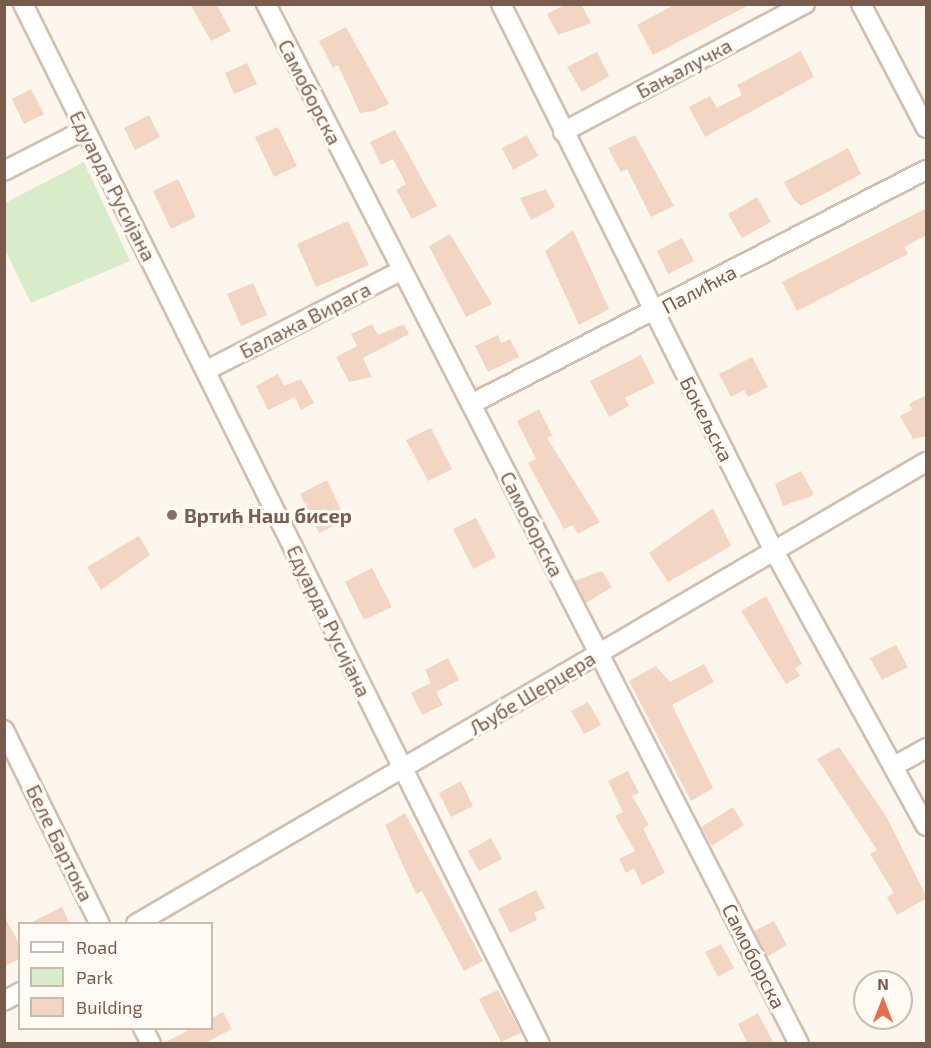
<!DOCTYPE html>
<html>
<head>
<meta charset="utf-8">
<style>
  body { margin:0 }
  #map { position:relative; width:931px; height:1048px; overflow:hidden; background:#fdf6ec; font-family:"Exo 2",sans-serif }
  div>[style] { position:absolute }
  .green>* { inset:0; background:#d8ecc9 }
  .building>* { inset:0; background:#f3d5c3 }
  .roads { filter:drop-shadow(2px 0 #d1beb0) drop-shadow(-2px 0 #d1beb0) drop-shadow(0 2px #d1beb0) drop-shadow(0 -2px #d1beb0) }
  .street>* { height:18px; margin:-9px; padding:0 9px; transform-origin:9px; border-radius:9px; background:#fff }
  .dots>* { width:16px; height:16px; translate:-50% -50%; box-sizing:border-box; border:3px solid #fffaf3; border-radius:50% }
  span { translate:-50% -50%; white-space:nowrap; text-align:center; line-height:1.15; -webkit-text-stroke:6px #fffaf3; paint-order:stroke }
  .street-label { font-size:20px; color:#7a5c4d }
  .education-label { font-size:20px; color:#785e54; font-weight:700 }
  .left { translate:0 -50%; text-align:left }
  .frame { position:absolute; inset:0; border:6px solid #7a5c4d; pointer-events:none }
  .legend { position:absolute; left:18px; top:922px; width:195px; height:108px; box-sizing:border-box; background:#fffaf3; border:2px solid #cabbb1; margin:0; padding:8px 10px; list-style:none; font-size:18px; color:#7a5c4d }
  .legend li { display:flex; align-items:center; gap:12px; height:30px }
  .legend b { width:30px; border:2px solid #cabbb1 }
  .north { position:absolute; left:853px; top:970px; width:60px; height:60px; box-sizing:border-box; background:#fffaf3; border:2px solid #cabbb1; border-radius:50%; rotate:0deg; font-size:16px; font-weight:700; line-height:24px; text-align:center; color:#7a5c4d }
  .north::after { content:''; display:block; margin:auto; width:21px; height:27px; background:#e76f51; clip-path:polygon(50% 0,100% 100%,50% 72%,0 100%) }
</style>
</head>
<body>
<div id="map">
  <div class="green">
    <i style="clip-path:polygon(84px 162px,130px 261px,31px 303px,5px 250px,5px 203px)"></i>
  </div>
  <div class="building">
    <i style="clip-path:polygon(190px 4px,216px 4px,231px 31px,211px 41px)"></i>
    <i style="clip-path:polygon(566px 4px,581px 4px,591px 23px,558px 35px,547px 14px)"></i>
    <i style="clip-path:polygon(676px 4px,751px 4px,653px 55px,637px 25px)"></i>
    <i style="clip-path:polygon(346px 27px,389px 104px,374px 111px,360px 113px,338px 65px,333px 68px,319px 41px)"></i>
    <i style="clip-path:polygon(801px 51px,814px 77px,705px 137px,689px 107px,710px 96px,717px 108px,742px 95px,737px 85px)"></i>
    <i style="clip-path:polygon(597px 52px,609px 76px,582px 92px,567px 67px)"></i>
    <i style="clip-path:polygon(247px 63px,257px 84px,234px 94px,225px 73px)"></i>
    <i style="clip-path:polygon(31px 89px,44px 114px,24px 124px,12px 99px)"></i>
    <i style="clip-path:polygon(149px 115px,160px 137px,135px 150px,124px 128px)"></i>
    <i style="clip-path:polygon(278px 127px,297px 166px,274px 177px,255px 137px)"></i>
    <i style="clip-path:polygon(395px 130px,437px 206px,412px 219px,396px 190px,406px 184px,393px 159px,381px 165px,370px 142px)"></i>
    <i style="clip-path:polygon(527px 135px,538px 156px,513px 170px,502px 148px)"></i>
    <i style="clip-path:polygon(635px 135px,674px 206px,651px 217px,627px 169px,621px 172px,608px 148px)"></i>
    <i style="clip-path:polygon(848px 148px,861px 174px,801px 206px,793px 199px,784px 182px)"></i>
    <i style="clip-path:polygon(178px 179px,196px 217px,171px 229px,153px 191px)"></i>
    <i style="clip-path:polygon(546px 189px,555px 207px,531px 220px,520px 198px)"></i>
    <i style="clip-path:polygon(757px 197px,771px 222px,742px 238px,728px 214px)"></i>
    <i style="clip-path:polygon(927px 208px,927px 235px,904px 247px,908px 254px,797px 311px,782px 282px)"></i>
    <i style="clip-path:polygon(348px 221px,369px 265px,316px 287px,297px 244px)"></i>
    <i style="clip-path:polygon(573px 230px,609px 309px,579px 325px,545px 251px)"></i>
    <i style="clip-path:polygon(450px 234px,492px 304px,466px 317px,429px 246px)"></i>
    <i style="clip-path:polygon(682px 238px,694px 261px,668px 274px,657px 251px)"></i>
    <i style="clip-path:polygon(253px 283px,267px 315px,241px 326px,227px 294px)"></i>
    <i style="clip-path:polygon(372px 324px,378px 335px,404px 324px,409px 334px,363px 358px,372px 377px,349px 382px,336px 357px,357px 346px,361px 354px,351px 334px)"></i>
    <i style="clip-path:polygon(498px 335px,501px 343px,510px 339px,519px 357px,488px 372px,475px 346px)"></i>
    <i style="clip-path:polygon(641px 355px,655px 383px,625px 398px,629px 406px,609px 417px,590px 381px)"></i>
    <i style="clip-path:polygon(752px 357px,768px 387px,748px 397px,744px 390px,731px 397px,719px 374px)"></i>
    <i style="clip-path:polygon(278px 374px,284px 386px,301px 379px,314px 403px,301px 410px,295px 397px,268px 410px,256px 386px)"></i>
    <i style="clip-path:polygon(927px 395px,927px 436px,913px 439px,900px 416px,912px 410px,909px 404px)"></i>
    <i style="clip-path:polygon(539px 409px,552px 435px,547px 438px,600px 522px,578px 534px,573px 525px,564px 529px,528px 463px,536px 459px,517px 421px)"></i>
    <i style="clip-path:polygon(431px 428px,452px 469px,428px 481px,406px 440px)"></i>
    <i style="clip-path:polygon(801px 471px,814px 495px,783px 506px,775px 484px)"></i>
    <i style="clip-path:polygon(327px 480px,346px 520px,319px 533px,300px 494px)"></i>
    <i style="clip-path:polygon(713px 508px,731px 546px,668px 582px,649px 553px)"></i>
    <i style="clip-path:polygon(476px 518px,496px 557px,473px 569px,453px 529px)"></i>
    <i style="clip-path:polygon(139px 536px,150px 555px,101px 590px,87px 567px)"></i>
    <i style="clip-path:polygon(372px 568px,392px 607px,364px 620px,345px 582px)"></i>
    <i style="clip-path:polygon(602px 571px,612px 587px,586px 603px,574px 581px)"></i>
    <i style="clip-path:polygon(766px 596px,802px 664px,795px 668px,800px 676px,786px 684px,741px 611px)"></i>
    <i style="clip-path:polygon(896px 645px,908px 667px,882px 680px,870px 658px)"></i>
    <i style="clip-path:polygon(448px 658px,459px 680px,436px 692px,432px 684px,443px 705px,422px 715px,411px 693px,431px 683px,425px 670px)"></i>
    <i style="clip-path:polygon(704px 664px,714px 682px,672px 705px,713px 788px,691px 801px,629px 681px,656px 666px,670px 682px)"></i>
    <i style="clip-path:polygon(588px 702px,601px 725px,584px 734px,571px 711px)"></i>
    <i style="clip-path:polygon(839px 747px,886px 816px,927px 898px,897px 915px,887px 897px,894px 893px,870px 854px,877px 850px,817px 759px)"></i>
    <i style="clip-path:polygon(628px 771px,639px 793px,632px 796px,649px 825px,643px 828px,665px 873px,642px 885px,634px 868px,626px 873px,619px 859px,635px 851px,615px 816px,623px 812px,608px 781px)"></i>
    <i style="clip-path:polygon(461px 781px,473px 806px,451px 817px,439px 793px)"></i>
    <i style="clip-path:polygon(733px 807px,744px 825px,712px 846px,701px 827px)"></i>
    <i style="clip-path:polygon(405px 813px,483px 961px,464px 971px,422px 891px,416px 894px,385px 825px)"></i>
    <i style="clip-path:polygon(491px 838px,502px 859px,479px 871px,468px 851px)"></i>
    <i style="clip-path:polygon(536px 890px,545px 908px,534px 913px,537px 920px,510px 933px,498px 909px)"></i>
    <i style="clip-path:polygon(62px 907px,70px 924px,28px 924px)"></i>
    <i style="clip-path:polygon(4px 916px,20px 945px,20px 959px,4px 966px)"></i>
    <i style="clip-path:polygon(774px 921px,787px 945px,767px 957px,754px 931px)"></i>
    <i style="clip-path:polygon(721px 944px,734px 968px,718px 977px,705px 952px)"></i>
    <i style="clip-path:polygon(498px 990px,521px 1033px,501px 1042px,479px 999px)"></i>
    <i style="clip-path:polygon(223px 1012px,232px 1029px,203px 1044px,162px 1044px,191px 1029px,212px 1029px,212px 1018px)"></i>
    <i style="clip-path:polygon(758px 1013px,774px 1044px,748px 1044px,738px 1024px)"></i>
  </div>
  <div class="roads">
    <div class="street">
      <i style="left:23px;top:4px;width:1161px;rotate:63.57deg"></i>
      <i style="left:266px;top:4px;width:1169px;rotate:62.86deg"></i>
      <i style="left:501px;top:4px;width:611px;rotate:63.48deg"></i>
      <i style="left:774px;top:551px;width:314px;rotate:61.1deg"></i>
      <i style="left:861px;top:4px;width:140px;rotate:62.3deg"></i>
      <i style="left:563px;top:132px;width:274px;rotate:-27.9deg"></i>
      <i style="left:4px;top:171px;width:90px;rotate:-27.1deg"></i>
      <i style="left:207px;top:370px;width:219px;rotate:-27.1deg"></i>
      <i style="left:471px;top:404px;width:512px;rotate:-27.22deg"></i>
      <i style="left:4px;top:730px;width:216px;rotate:63.7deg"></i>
      <i style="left:894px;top:766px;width:37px;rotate:-29deg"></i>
      <i style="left:136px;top:924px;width:915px;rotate:-30.32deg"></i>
      <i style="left:4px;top:1001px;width:18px;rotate:-29deg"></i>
      <i style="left:143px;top:1028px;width:18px;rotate:63deg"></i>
    </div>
  </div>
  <div class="dots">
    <i style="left:172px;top:515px;background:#8d6e63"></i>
  </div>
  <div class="street-label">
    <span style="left:684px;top:68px;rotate:-28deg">Бањалучка</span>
    <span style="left:310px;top:92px;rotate:63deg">Самоборска</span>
    <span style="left:113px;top:186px;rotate:63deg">Едуарда Русијана</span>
    <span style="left:699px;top:289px;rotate:-28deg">Палићка</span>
    <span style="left:305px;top:320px;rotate:-27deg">Балажа Вирага</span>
    <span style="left:707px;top:419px;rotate:63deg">Бокељска</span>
    <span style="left:532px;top:524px;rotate:63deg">Самоборска</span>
    <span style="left:329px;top:621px;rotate:64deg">Едуарда Русијана</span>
    <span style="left:532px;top:693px;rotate:-31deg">Љубе Шерцера</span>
    <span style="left:60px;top:843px;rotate:64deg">Беле Бартока</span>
    <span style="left:754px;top:956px;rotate:63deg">Самоборска</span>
  </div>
  <div class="education-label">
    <span class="left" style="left:184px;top:515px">Вртић Наш бисер</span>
  </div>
  <div class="frame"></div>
  <ul class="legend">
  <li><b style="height:8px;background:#fff"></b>Road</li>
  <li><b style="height:16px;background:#d8ecc9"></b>Park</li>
  <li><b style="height:16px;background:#f3d5c3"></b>Building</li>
  </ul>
  <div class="north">N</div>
</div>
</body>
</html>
